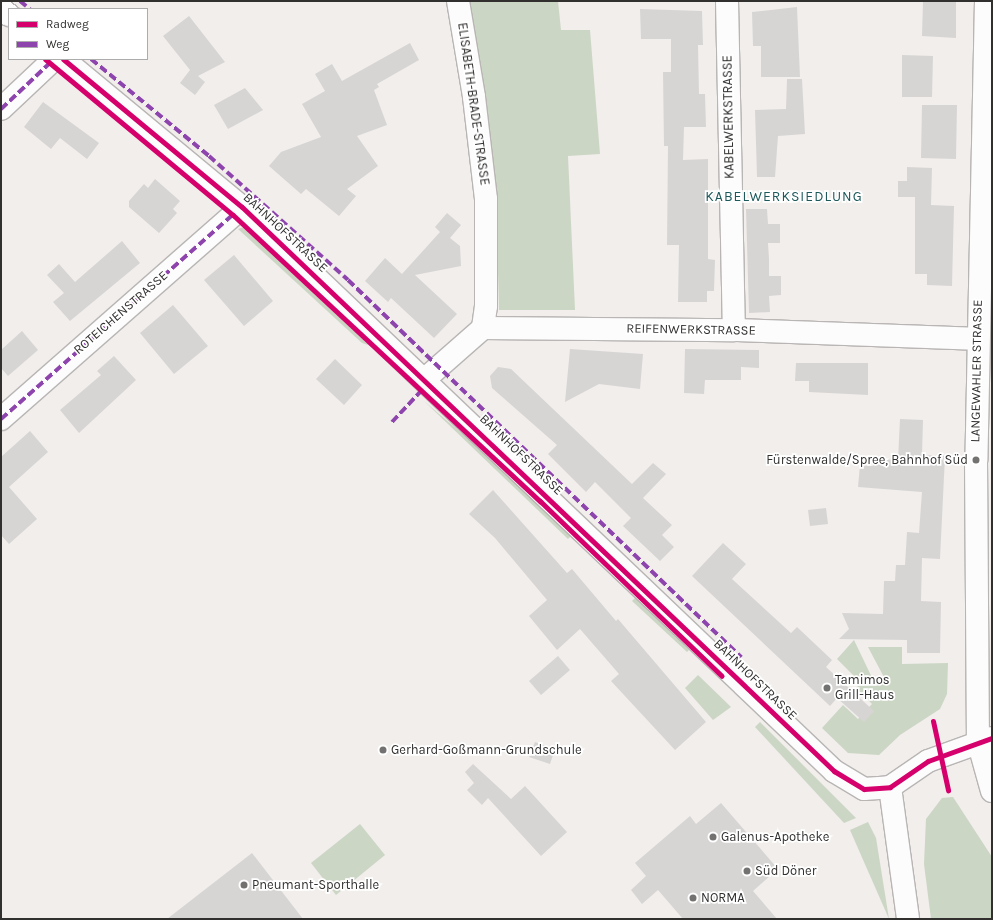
<!DOCTYPE html>
<html>
<head>
<meta charset="utf-8">
<style>
  body { margin:0 }
  #map { position:relative; width:993px; height:920px; overflow:hidden; background:#f1eeec; font-family:Karla,sans-serif }
  div>[style] { position:absolute }
  .green>* { inset:0; background:#ccd6c4 }
  .building>* { inset:0; background:#d7d5d4 }
  .roads { filter:drop-shadow(1px 0 #b8b5b4) drop-shadow(-1px 0 #b8b5b4) drop-shadow(0 1px #b8b5b4) drop-shadow(0 -1px #b8b5b4) }
  .minor>* { height:22px; margin:-11px; padding:0 11px; transform-origin:11px; border-radius:11px; background:#fdfcfc }
  .quiet>* { height:4px; margin-top:-2px; transform-origin:0; background:repeating-linear-gradient(90deg,#8e44ad 0 8px,transparent 0 12px) }
  .cycleway>* { height:5px; margin:-2.5px; padding:0 2.5px; transform-origin:2.5px; border-radius:2.5px; background:#d6006c }
  .dots>* { width:11px; height:11px; translate:-50% -50%; box-sizing:border-box; border:2px solid #fff; border-radius:50% }
  span { translate:-50% -50%; white-space:nowrap; text-align:center; line-height:1.15; -webkit-text-stroke:3.5px #fff; paint-order:stroke }
  .street-label { font-size:13px; color:#31302f }
  .poi-label { font-size:13px; color:#31302f }
  .right { translate:-100% -50%; text-align:right }
  .left { translate:0 -50%; text-align:left }
  .neighbourhood-label { font-size:14px; color:#1d595b; letter-spacing:1px }
  .frame { position:absolute; inset:0; border:2px solid #31302f; pointer-events:none }
  .legend { position:absolute; left:8px; top:8px; width:140px; height:52px; box-sizing:border-box; background:#fff; border:1px solid #adacac; margin:0; padding:5px 7px; list-style:none; font-size:12px; color:#31302f }
  .legend li { display:flex; align-items:center; gap:8px; height:20px }
  .legend b { width:20px; border:1px solid #adacac }
</style>
</head>
<body>
<div id="map">
  <div class="green">
    <i style="clip-path:polygon(469px 1px,558px 1px,561px 30px,590px 30px,600px 154px,568px 156px,575px 310px,499px 310px,496px 195px)"></i>
    <i style="clip-path:polygon(244px 227px,339px 315px,371px 346px,362px 343px,238px 229px)"></i>
    <i style="clip-path:polygon(424px 401px,480px 449px,571px 536px,568px 539px)"></i>
    <i style="clip-path:polygon(635px 598px,689px 650px,687px 652px,632px 601px)"></i>
    <i style="clip-path:polygon(854px 640px,876px 686px,886px 681px,868px 647px,902px 647px,902px 664px,948px 663px,947px 694px,940px 709px,900px 735px,879px 755px,848px 753px,822px 728px,843px 705px,858px 719px,872px 704px,856px 688px,861px 683px,837px 659px)"></i>
    <i style="clip-path:polygon(698px 675px,731px 707px,713px 720px,685px 688px)"></i>
    <i style="clip-path:polygon(760px 722px,856px 818px,844px 823px,755px 727px)"></i>
    <i style="clip-path:polygon(953px 797px,992px 857px,992px 919px,931px 919px,924px 864px,926px 819px,942px 798px)"></i>
    <i style="clip-path:polygon(868px 822px,876px 838px,889px 919px,850px 830px)"></i>
    <i style="clip-path:polygon(360px 824px,385px 855px,336px 895px,311px 863px)"></i>
  </div>
  <div class="building">
    <i style="clip-path:polygon(923px 1px,956px 1px,956px 38px,922px 36px)"></i>
    <i style="clip-path:polygon(797px 7px,800px 77px,761px 77px,761px 46px,753px 46px,752px 12px)"></i>
    <i style="clip-path:polygon(640px 9px,702px 11px,703px 45px,698px 45px,699px 94px,705px 94px,706px 127px,684px 127px,683px 160px,708px 159px,708px 259px,715px 260px,714px 291px,707px 291px,707px 302px,678px 302px,679px 245px,667px 245px,668px 146px,664px 146px,663px 72px,671px 72px,671px 39px,641px 39px)"></i>
    <i style="clip-path:polygon(189px 16px,225px 62px,198px 76px,205px 82px,195px 95px,180px 83px,190px 70px,163px 36px)"></i>
    <i style="clip-path:polygon(410px 43px,419px 60px,377px 84px,379px 87px,374px 90px,387px 125px,357px 136px,378px 166px,347px 189px,356px 196px,339px 216px,306px 189px,301px 194px,269px 166px,281px 152px,321px 137px,302px 104px,325px 91px,315px 74px,332px 64px,342px 81px)"></i>
    <i style="clip-path:polygon(902px 55px,933px 56px,932px 97px,902px 97px)"></i>
    <i style="clip-path:polygon(787px 79px,802px 79px,805px 134px,778px 136px,775px 177px,757px 177px,755px 110px,786px 109px)"></i>
    <i style="clip-path:polygon(245px 88px,263px 110px,228px 129px,214px 105px)"></i>
    <i style="clip-path:polygon(43px 102px,99px 143px,87px 159px,60px 138px,51px 149px,24px 127px)"></i>
    <i style="clip-path:polygon(922px 105px,957px 105px,956px 159px,921px 158px)"></i>
    <i style="clip-path:polygon(907px 167px,932px 168px,931px 205px,954px 206px,952px 286px,927px 285px,927px 274px,915px 274px,915px 197px,898px 197px,898px 181px,907px 181px)"></i>
    <i style="clip-path:polygon(155px 179px,180px 201px,173px 209px,177px 213px,159px 233px,129px 207px,129px 201px,144px 184px,148px 188px)"></i>
    <i style="clip-path:polygon(746px 209px,767px 209px,768px 224px,780px 224px,780px 243px,768px 243px,769px 259px,769px 276px,781px 276px,781px 295px,769px 296px,770px 312px,749px 313px)"></i>
    <i style="clip-path:polygon(447px 213px,461px 225px,450px 238px,460px 246px,461px 266px,415px 275px,457px 314px,434px 338px,391px 298px,388px 302px,365px 281px,385px 258px,402px 274px,440px 232px,435px 227px)"></i>
    <i style="clip-path:polygon(122px 241px,140px 263px,70px 321px,53px 302px,64px 293px,47px 275px,59px 264px,75px 282px)"></i>
    <i style="clip-path:polygon(234px 255px,273px 301px,244px 326px,204px 280px)"></i>
    <i style="clip-path:polygon(173px 305px,208px 346px,174px 374px,140px 333px)"></i>
    <i style="clip-path:polygon(22px 331px,38px 350px,8px 376px,1px 368px,1px 350px)"></i>
    <i style="clip-path:polygon(570px 349px,643px 354px,640px 389px,599px 384px,565px 402px)"></i>
    <i style="clip-path:polygon(685px 349px,759px 350px,759px 368px,741px 367px,741px 380px,705px 380px,704px 394px,684px 393px)"></i>
    <i style="clip-path:polygon(114px 356px,136px 380px,79px 433px,60px 410px,101px 375px,97px 371px)"></i>
    <i style="clip-path:polygon(335px 359px,362px 385px,344px 405px,316px 379px)"></i>
    <i style="clip-path:polygon(796px 363px,868px 363px,868px 395px,809px 392px,809px 381px,795px 381px)"></i>
    <i style="clip-path:polygon(498px 367px,511px 369px,632px 484px,653px 463px,666px 474px,643px 498px,672px 525px,662px 535px,674px 547px,660px 561px,623px 526px,631px 518px,595px 482px,586px 492px,548px 454px,557px 445px,492px 388px,490px 376px)"></i>
    <i style="clip-path:polygon(900px 419px,923px 420px,922px 455px,945px 456px,940px 559px,922px 558px,921px 601px,941px 602px,940px 653px,907px 653px,907px 640px,839px 639px,849px 629px,842px 613px,883px 614px,884px 581px,895px 581px,896px 565px,905px 565px,907px 532px,919px 533px,922px 492px,858px 487px,860px 465px,873px 466px,873px 459px,898px 460px)"></i>
    <i style="clip-path:polygon(30px 431px,48px 452px,9px 487px,37px 519px,9px 544px,1px 535px,1px 457px)"></i>
    <i style="clip-path:polygon(493px 490px,567px 573px,572px 569px,616px 621px,618px 619px,706px 722px,675px 750px,611px 681px,619px 674px,580px 629px,557px 650px,529px 616px,547px 600px,495px 538px,469px 514px)"></i>
    <i style="clip-path:polygon(826px 508px,828px 524px,810px 526px,808px 510px)"></i>
    <i style="clip-path:polygon(723px 543px,746px 564px,732px 579px,791px 633px,797px 627px,832px 660px,826px 667px,874px 711px,864px 722px,837px 698px,830px 706px,692px 576px)"></i>
    <i style="clip-path:polygon(558px 656px,570px 670px,541px 695px,529px 681px)"></i>
    <i style="clip-path:polygon(535px 742px,555px 749px,550px 764px,529px 757px)"></i>
    <i style="clip-path:polygon(473px 764px,511px 799px,525px 786px,567px 832px,541px 856px,488px 798px,482px 805px,467px 790px,474px 783px,465px 772px)"></i>
    <i style="clip-path:polygon(721px 803px,778px 869px,753px 891px,777px 919px,683px 919px,658px 890px,642px 904px,631px 890px,646px 876px,635px 863px,690px 816px,696px 824px)"></i>
    <i style="clip-path:polygon(252px 853px,303px 919px,167px 919px)"></i>
  </div>
  <div class="roads">
    <div class="minor">
      <i style="left:458px;top:1px;width:97px;rotate:80.5deg"></i>
      <i style="left:474px;top:97px;width:103px;rotate:83.3deg"></i>
      <i style="left:486px;top:199px;width:107px;rotate:90deg"></i>
      <i style="left:486px;top:306px;width:22px;rotate:98deg"></i>
      <i style="left:727px;top:1px;width:329px;rotate:88.8deg"></i>
      <i style="left:986px;top:1px;width:459px;rotate:91.2deg"></i>
      <i style="left:976px;top:460px;width:281px;rotate:89.6deg"></i>
      <i style="left:978px;top:741px;width:52px;rotate:74.4deg"></i>
      <i style="left:1px;top:9px;width:10px;rotate:37deg"></i>
      <i style="left:63px;top:59px;width:232px;rotate:39.6deg"></i>
      <i style="left:242px;top:207px;width:818px;rotate:43.61deg"></i>
      <i style="left:834px;top:771px;width:35px;rotate:31deg"></i>
      <i style="left:864px;top:789px;width:26px;rotate:-4deg"></i>
      <i style="left:890px;top:787px;width:46px;rotate:-34.4deg"></i>
      <i style="left:928px;top:761px;width:68px;rotate:-19.8deg"></i>
      <i style="left:1px;top:109px;width:73px;rotate:-43.3deg"></i>
      <i style="left:425px;top:379px;width:77px;rotate:-41.3deg"></i>
      <i style="left:483px;top:328px;width:251px;rotate:0.5deg"></i>
      <i style="left:734px;top:330px;width:243px;rotate:2.1deg"></i>
      <i style="left:1px;top:419px;width:321px;rotate:-41.3deg"></i>
      <i style="left:890px;top:787px;width:133px;rotate:82.2deg"></i>
    </div>
  </div>
  <div class="quiet">
    <i style="left:20px;top:1px;width:13px;rotate:39deg"></i>
    <i style="left:91px;top:59px;width:153px;rotate:39.4deg"></i>
    <i style="left:209px;top:156px;width:186px;rotate:41.7deg"></i>
    <i style="left:348px;top:280px;width:545px;rotate:43.81deg"></i>
    <i style="left:1px;top:109px;width:70px;rotate:-43.3deg"></i>
    <i style="left:1px;top:419px;width:312px;rotate:-41.4deg"></i>
    <i style="left:392px;top:422px;width:45px;rotate:-46.8deg"></i>
  </div>
  <div class="cycleway">
    <i style="left:45px;top:59px;width:244px;rotate:39.7deg"></i>
    <i style="left:233px;top:215px;width:420px;rotate:43deg"></i>
    <i style="left:540px;top:501px;width:252px;rotate:43.9deg"></i>
    <i style="left:63px;top:59px;width:232px;rotate:39.6deg"></i>
    <i style="left:242px;top:207px;width:818px;rotate:43.61deg"></i>
    <i style="left:834px;top:771px;width:35px;rotate:31deg"></i>
    <i style="left:864px;top:789px;width:26px;rotate:-4deg"></i>
    <i style="left:890px;top:787px;width:46px;rotate:-34.4deg"></i>
    <i style="left:928px;top:761px;width:68px;rotate:-19.8deg"></i>
    <i style="left:933px;top:721px;width:71px;rotate:77.7deg"></i>
  </div>
  <div class="dots">
    <i style="left:976px;top:460px;background:#747271"></i>
    <i style="left:827px;top:688px;background:#747271"></i>
    <i style="left:383px;top:750px;background:#747271"></i>
    <i style="left:713px;top:837px;background:#747271"></i>
    <i style="left:747px;top:871px;background:#747271"></i>
    <i style="left:244px;top:885px;background:#747271"></i>
    <i style="left:693px;top:898px;background:#747271"></i>
  </div>
  <div class="street-label">
    <span style="left:473px;top:104px;rotate:82deg">ELISABETH-BRADE-STRASSE</span>
    <span style="left:729px;top:117px;rotate:-91deg">KABELWERKSTRASSE</span>
    <span style="left:285px;top:233px;rotate:43deg">BAHNHOFSTRASSE</span>
    <span style="left:121px;top:313px;rotate:-41deg">ROTEICHENSTRASSE</span>
    <span style="left:691px;top:330px;rotate:1deg">REIFENWERKSTRASSE</span>
    <span style="left:977px;top:371px;rotate:-89deg">LANGEWAHLER STRASSE</span>
    <span style="left:521px;top:455px;rotate:44deg">BAHNHOFSTRASSE</span>
    <span style="left:755px;top:680px;rotate:44deg">BAHNHOFSTRASSE</span>
  </div>
  <div class="poi-label">
    <span class="right" style="left:968px;top:460px">Fürstenwalde/Spree, Bahnhof Süd</span>
    <span class="left" style="left:835px;top:688px">Tamimos<br>Grill-Haus</span>
    <span class="left" style="left:391px;top:750px">Gerhard-Goßmann-Grundschule</span>
    <span class="left" style="left:721px;top:837px">Galenus-Apotheke</span>
    <span class="left" style="left:755px;top:871px">Süd Döner</span>
    <span class="left" style="left:252px;top:885px">Pneumant-Sporthalle</span>
    <span class="left" style="left:701px;top:898px">NORMA</span>
  </div>
  <div class="neighbourhood-label">
    <span style="left:784px;top:197px">KABELWERKSIEDLUNG</span>
  </div>
  <div class="frame"></div>
  <ul class="legend">
  <li><b style="height:5px;background:#d6006c"></b>Radweg</li>
  <li><b style="height:5px;background:#8e44ad"></b>Weg</li>
  </ul>
</div>
</body>
</html>
